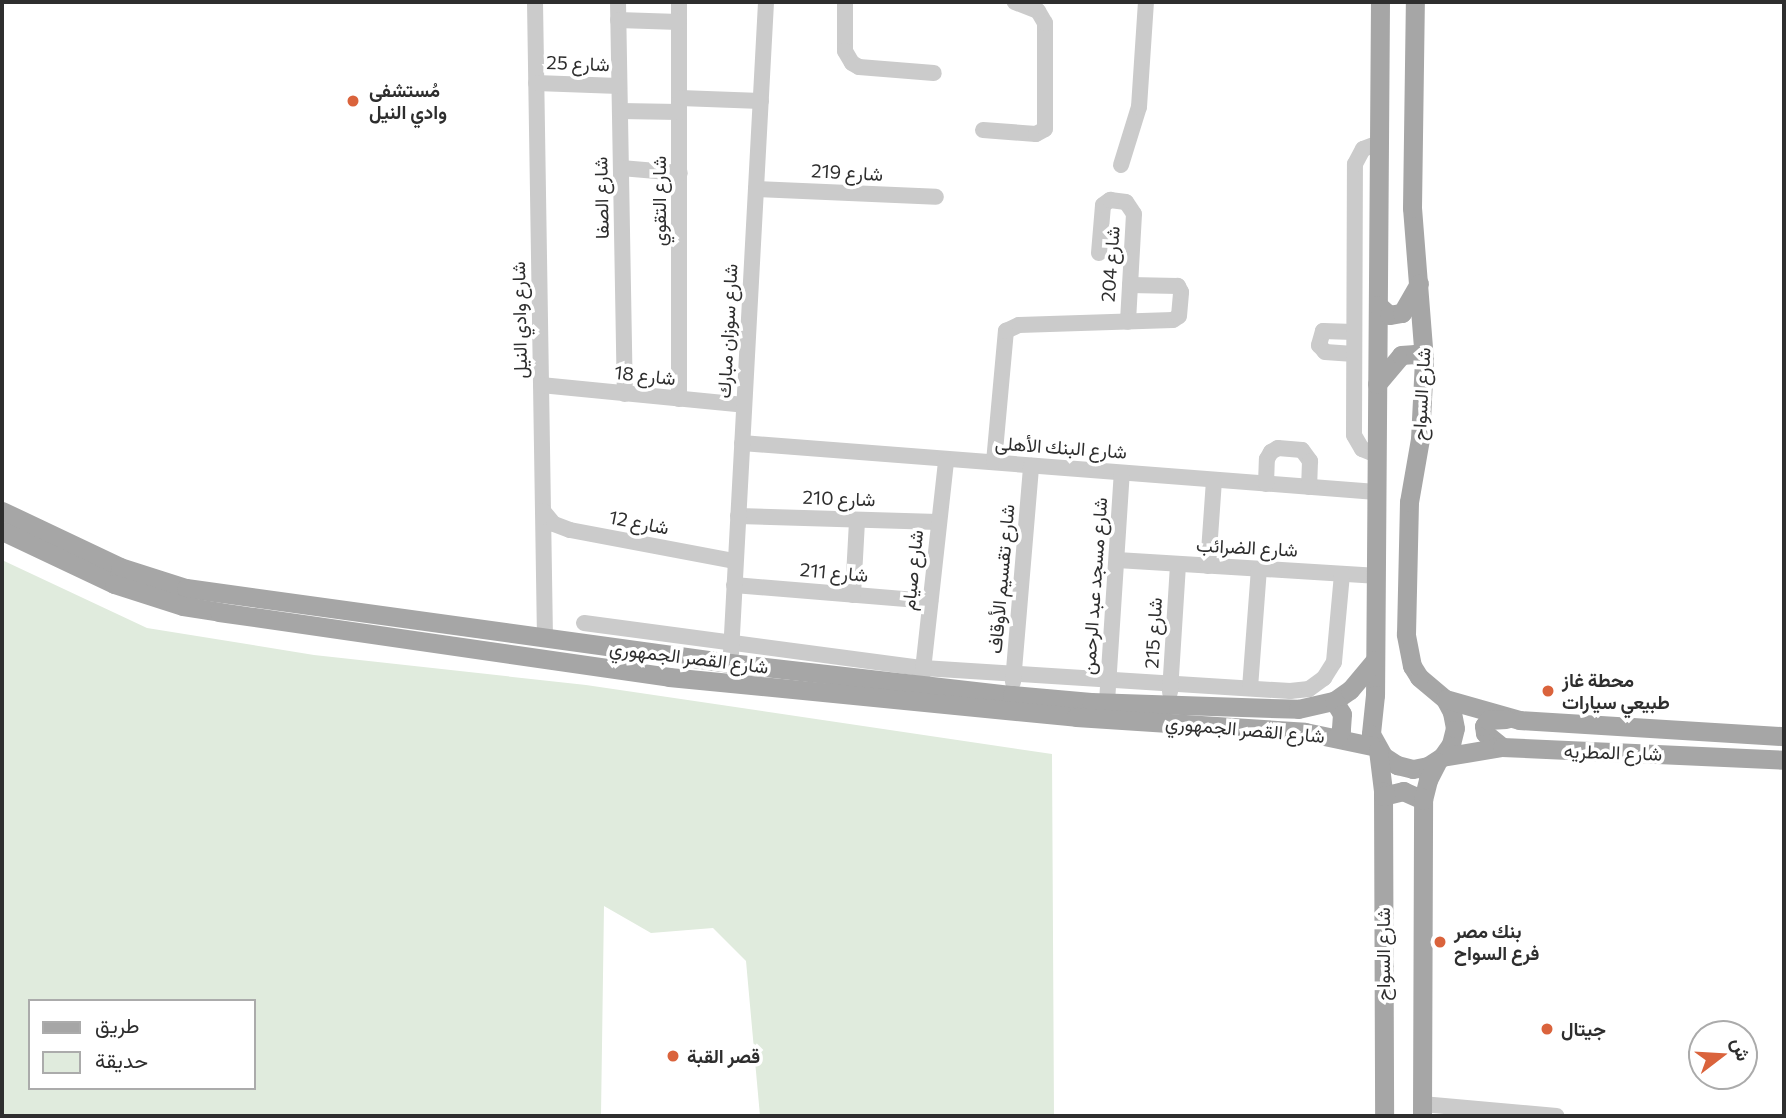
<!DOCTYPE html>
<html>
<head>
<meta charset="utf-8">
<style>
  body { margin:0 }
  #map { position:relative; width:1786px; height:1118px; overflow:hidden; background:#fff; font-family:Commissioner,Vazirmatn,sans-serif }
  div>[style] { position:absolute }
  .green>* { inset:0; background:#e0ebdd }
  .minor>* { height:16px; margin:-8px; padding:0 8px; transform-origin:8px; border-radius:8px; background:#cbcbcb }
  .major>* { height:19px; margin:-9.5px; padding:0 9.5px; transform-origin:9.5px; border-radius:9.5px; background:#a6a6a6 }
  .dots>* { width:19px; height:19px; translate:-50% -50%; box-sizing:border-box; border:4px solid #fff; border-radius:50% }
  span { translate:-50% -50%; white-space:nowrap; text-align:center; line-height:1.15; -webkit-text-stroke:7px #fff; paint-order:stroke }
  .street-label { font-size:19px; color:#2e2e2e }
  .poi-label { font-size:19px; color:#2e2e2e; font-weight:700 }
  .left { translate:0 -50%; text-align:left }
  .frame { position:absolute; inset:0; border:4px solid #2e2e2e; pointer-events:none }
  .legend { position:absolute; left:28px; top:999px; width:228px; height:91px; box-sizing:border-box; background:#fff; border:2px solid #ababab; margin:0; padding:9px 12px; list-style:none; font-size:21px; color:#2e2e2e }
  .legend li { display:flex; align-items:center; gap:14px; height:35px }
  .legend b { width:35px; border:2px solid #ababab }
  .north { position:absolute; left:1688px; top:1020px; width:70px; height:70px; box-sizing:border-box; background:#fff; border:2px solid #ababab; border-radius:50%; rotate:73deg; font-size:19px; font-weight:700; line-height:28px; text-align:center; color:#2e2e2e }
  .north::after { content:''; display:block; margin:auto; width:24px; height:32px; background:#da633c; clip-path:polygon(50% 0,100% 100%,50% 72%,0 100%) }
</style>
</head>
<body>
<div id="map">
  <div class="green">
    <i style="clip-path:polygon(evenodd,2px 560px,147px 628px,314px 655px,586px 685px,1052px 754px,1054px 1116px,760px 1116px,746px 961px,713px 928px,651px 933px,604px 906px,601px 1116px,2px 1116px,2px 560px,30px 1001px,254px 1001px,254px 1088px,30px 1088px,30px 1001px)"></i>
  </div>
  <div class="minor">
    <i style="left:535px;top:2px;width:635px;rotate:89.1deg"></i>
    <i style="left:618px;top:2px;width:392px;rotate:89deg"></i>
    <i style="left:679px;top:2px;width:397px;rotate:90deg"></i>
    <i style="left:845px;top:2px;width:49px;rotate:90deg"></i>
    <i style="left:845px;top:51px;width:14px;rotate:60deg"></i>
    <i style="left:852px;top:63px;width:8px;rotate:30deg"></i>
    <i style="left:859px;top:67px;width:75px;rotate:4.6deg"></i>
    <i style="left:618px;top:20px;width:61px;rotate:1.9deg"></i>
    <i style="left:536px;top:83px;width:83px;rotate:2.1deg"></i>
    <i style="left:680px;top:98px;width:81px;rotate:2.1deg"></i>
    <i style="left:620px;top:111px;width:59px;rotate:1deg"></i>
    <i style="left:983px;top:130px;width:53px;rotate:4.3deg"></i>
    <i style="left:1036px;top:134px;width:10px;rotate:-29deg"></i>
    <i style="left:1045px;top:129px;width:106px;rotate:-90deg"></i>
    <i style="left:1045px;top:23px;width:14px;rotate:-120deg"></i>
    <i style="left:1038px;top:11px;width:25px;rotate:-159deg"></i>
    <i style="left:1121px;top:165px;width:61px;rotate:-72.8deg"></i>
    <i style="left:1139px;top:107px;width:105px;rotate:-86.2deg"></i>
    <i style="left:621px;top:168px;width:59px;rotate:4.8deg"></i>
    <i style="left:756px;top:189px;width:180px;rotate:2.5deg"></i>
    <i style="left:1099px;top:253px;width:48px;rotate:-85.2deg"></i>
    <i style="left:1103px;top:205px;width:9px;rotate:-36deg"></i>
    <i style="left:1110px;top:200px;width:16px;rotate:7deg"></i>
    <i style="left:1126px;top:202px;width:14px;rotate:56deg"></i>
    <i style="left:1134px;top:214px;width:108px;rotate:93.2deg"></i>
    <i style="left:1354px;top:332px;width:31px;rotate:-178deg"></i>
    <i style="left:1323px;top:331px;width:15px;rotate:106deg"></i>
    <i style="left:1319px;top:345px;width:9px;rotate:49deg"></i>
    <i style="left:1325px;top:352px;width:29px;rotate:4deg"></i>
    <i style="left:541px;top:385px;width:204px;rotate:5.6deg"></i>
    <i style="left:742px;top:443px;width:636px;rotate:4.42deg"></i>
    <i style="left:1377px;top:455px;width:16px;rotate:-158deg"></i>
    <i style="left:1362px;top:449px;width:16px;rotate:-120deg"></i>
    <i style="left:1354px;top:435px;width:271px;rotate:-89.8deg"></i>
    <i style="left:1355px;top:164px;width:17px;rotate:-62deg"></i>
    <i style="left:1363px;top:149px;width:17px;rotate:-21deg"></i>
    <i style="left:994px;top:462px;width:132px;rotate:-84.8deg"></i>
    <i style="left:1006px;top:331px;width:14px;rotate:-25deg"></i>
    <i style="left:1019px;top:325px;width:154px;rotate:-1.9deg"></i>
    <i style="left:1173px;top:320px;width:7px;rotate:-34deg"></i>
    <i style="left:1179px;top:316px;width:24px;rotate:-85deg"></i>
    <i style="left:1181px;top:292px;width:7px;rotate:-117deg"></i>
    <i style="left:1178px;top:286px;width:48px;rotate:-178.8deg"></i>
    <i style="left:1266px;top:484px;width:25px;rotate:-88deg"></i>
    <i style="left:1267px;top:459px;width:8px;rotate:-60deg"></i>
    <i style="left:1271px;top:452px;width:8px;rotate:-30deg"></i>
    <i style="left:1278px;top:448px;width:24px;rotate:5deg"></i>
    <i style="left:1302px;top:450px;width:14px;rotate:54deg"></i>
    <i style="left:1310px;top:461px;width:26px;rotate:92deg"></i>
    <i style="left:543px;top:511px;width:17px;rotate:50deg"></i>
    <i style="left:554px;top:524px;width:17px;rotate:21deg"></i>
    <i style="left:570px;top:530px;width:167px;rotate:10.7deg"></i>
    <i style="left:738px;top:516px;width:200px;rotate:1.7deg"></i>
    <i style="left:1117px;top:560px;width:258px;rotate:3.5deg"></i>
    <i style="left:1208px;top:566px;width:86px;rotate:-86deg"></i>
    <i style="left:734px;top:585px;width:197px;rotate:4.7deg"></i>
    <i style="left:853px;top:595px;width:75px;rotate:-86.9deg"></i>
    <i style="left:584px;top:623px;width:342px;rotate:7.6deg"></i>
    <i style="left:923px;top:668px;width:368px;rotate:3.6deg"></i>
    <i style="left:1290px;top:691px;width:19px;rotate:-6deg"></i>
    <i style="left:1309px;top:689px;width:19px;rotate:-36deg"></i>
    <i style="left:1324px;top:678px;width:19px;rotate:-58deg"></i>
    <i style="left:1334px;top:662px;width:88px;rotate:-84.8deg"></i>
    <i style="left:731px;top:653px;width:652px;rotate:-86.92deg"></i>
    <i style="left:922px;top:679px;width:220px;rotate:-83.7deg"></i>
    <i style="left:1013px;top:682px;width:217px;rotate:-85.2deg"></i>
    <i style="left:1250px;top:688px;width:119px;rotate:-85.7deg"></i>
    <i style="left:1170px;top:692px;width:128px;rotate:-86.4deg"></i>
    <i style="left:1107px;top:702px;width:229px;rotate:-86.3deg"></i>
    <i style="left:1422px;top:1104px;width:135px;rotate:5.1deg"></i>
  </div>
  <div class="major">
    <i style="left:1380px;top:2px;width:693px;rotate:90.41deg"></i>
    <i style="left:1375px;top:695px;width:39px;rotate:96deg"></i>
    <i style="left:1371px;top:734px;width:25px;rotate:61deg"></i>
    <i style="left:1383px;top:756px;width:17px;rotate:33deg"></i>
    <i style="left:1397px;top:765px;width:16px;rotate:14deg"></i>
    <i style="left:1413px;top:769px;width:15px;rotate:-11deg"></i>
    <i style="left:1428px;top:766px;width:17px;rotate:-33deg"></i>
    <i style="left:1442px;top:757px;width:16px;rotate:-55deg"></i>
    <i style="left:1451px;top:744px;width:16px;rotate:-76deg"></i>
    <i style="left:1455px;top:728px;width:16px;rotate:-101deg"></i>
    <i style="left:1452px;top:712px;width:15px;rotate:-118deg"></i>
    <i style="left:1445px;top:699px;width:34px;rotate:-140deg"></i>
    <i style="left:1419px;top:677px;width:13px;rotate:-122deg"></i>
    <i style="left:1412px;top:666px;width:33px;rotate:-101deg"></i>
    <i style="left:1406px;top:634px;width:132px;rotate:-88.7deg"></i>
    <i style="left:1409px;top:502px;width:64px;rotate:-80.1deg"></i>
    <i style="left:1420px;top:439px;width:79px;rotate:-87.1deg"></i>
    <i style="left:1424px;top:360px;width:152px;rotate:-94.5deg"></i>
    <i style="left:1412px;top:208px;width:206px;rotate:-89.2deg"></i>
    <i style="left:1378px;top:305px;width:15px;rotate:42deg"></i>
    <i style="left:1389px;top:315px;width:13px;rotate:-9deg"></i>
    <i style="left:1402px;top:313px;width:34px;rotate:-60deg"></i>
    <i style="left:1377px;top:384px;width:38px;rotate:-50deg"></i>
    <i style="left:1401px;top:355px;width:14px;rotate:-4deg"></i>
    <i style="left:1415px;top:354px;width:11px;rotate:34deg"></i>
    <i style="left:2px;top:511px;width:131px;rotate:25.4deg"></i>
    <i style="left:120px;top:567px;width:69px;rotate:17.7deg"></i>
    <i style="left:186px;top:588px;width:549px;rotate:7.85deg"></i>
    <i style="left:730px;top:663px;width:284px;rotate:6.5deg"></i>
    <i style="left:1012px;top:695px;width:79px;rotate:5.1deg"></i>
    <i style="left:1091px;top:702px;width:207px;rotate:1.9deg"></i>
    <i style="left:1298px;top:709px;width:37px;rotate:-13deg"></i>
    <i style="left:1334px;top:701px;width:19px;rotate:-35deg"></i>
    <i style="left:1350px;top:690px;width:39px;rotate:-50deg"></i>
    <i style="left:2px;top:531px;width:124px;rotate:25.3deg"></i>
    <i style="left:114px;top:584px;width:72px;rotate:17.7deg"></i>
    <i style="left:183px;top:606px;width:36px;rotate:9deg"></i>
    <i style="left:219px;top:612px;width:455px;rotate:8.2deg"></i>
    <i style="left:669px;top:677px;width:409px;rotate:5.6deg"></i>
    <i style="left:1076px;top:717px;width:229px;rotate:3.7deg"></i>
    <i style="left:1305px;top:732px;width:73px;rotate:11.9deg"></i>
    <i style="left:1445px;top:699px;width:77px;rotate:15.8deg"></i>
    <i style="left:1519px;top:720px;width:265px;rotate:3.5deg"></i>
    <i style="left:1334px;top:701px;width:15px;rotate:58deg"></i>
    <i style="left:1342px;top:714px;width:16px;rotate:94deg"></i>
    <i style="left:1341px;top:730px;width:8px;rotate:120deg"></i>
    <i style="left:1502px;top:747px;width:22px;rotate:-141deg"></i>
    <i style="left:1485px;top:733px;width:7px;rotate:-98deg"></i>
    <i style="left:1484px;top:726px;width:7px;rotate:-56deg"></i>
    <i style="left:1488px;top:720px;width:18px;rotate:-3deg"></i>
    <i style="left:1378px;top:750px;width:41px;rotate:83deg"></i>
    <i style="left:1383px;top:791px;width:325px;rotate:89.8deg"></i>
    <i style="left:1442px;top:757px;width:61px;rotate:-9.5deg"></i>
    <i style="left:1502px;top:747px;width:282px;rotate:2.6deg"></i>
    <i style="left:1383px;top:796px;width:21px;rotate:-14deg"></i>
    <i style="left:1403px;top:791px;width:22px;rotate:24deg"></i>
    <i style="left:1422px;top:1116px;width:316px;rotate:-89.8deg"></i>
    <i style="left:1423px;top:800px;width:21px;rotate:-76deg"></i>
    <i style="left:1428px;top:780px;width:20px;rotate:-63deg"></i>
  </div>
  <div class="dots">
    <i style="left:353px;top:101px;background:#da633c"></i>
    <i style="left:1548px;top:691px;background:#da633c"></i>
    <i style="left:1440px;top:942px;background:#da633c"></i>
    <i style="left:1547px;top:1029px;background:#da633c"></i>
    <i style="left:673px;top:1056px;background:#da633c"></i>
  </div>
  <div class="street-label">
    <span style="left:578px;top:63px;rotate:2deg">شارع 25</span>
    <span style="left:847px;top:172px;rotate:3deg">شارع 219</span>
    <span style="left:601px;top:198px;rotate:-91deg">شارع الصفا</span>
    <span style="left:659px;top:201px;rotate:-90deg">شارع التقوي</span>
    <span style="left:1110px;top:264px;rotate:-86deg">شارع 204</span>
    <span style="left:519px;top:320px;rotate:-91deg">شارع وادي النيل</span>
    <span style="left:727px;top:331px;rotate:-87deg">شارع سوزان مبارك</span>
    <span style="left:645px;top:375px;rotate:6deg">شارع 18</span>
    <span style="left:1421px;top:394px;rotate:-87deg">شارع السواح</span>
    <span style="left:1061px;top:447px;rotate:4deg">شارع البنك الأهلى</span>
    <span style="left:839px;top:498px;rotate:2deg">شارع 210</span>
    <span style="left:639px;top:522px;rotate:11deg">شارع 12</span>
    <span style="left:1247px;top:547px;rotate:3deg">شارع الضرائب</span>
    <span style="left:912px;top:570px;rotate:-84deg">شارع صيام</span>
    <span style="left:834px;top:572px;rotate:5deg">شارع 211</span>
    <span style="left:1001px;top:579px;rotate:-85deg">شارع تقسيم الأوقاف</span>
    <span style="left:1094px;top:586px;rotate:-86deg">شارع مسجد عبد الرحمن</span>
    <span style="left:1153px;top:633px;rotate:-87deg">شارع 215</span>
    <span style="left:689px;top:657px;rotate:7deg">شارع القصر الجمهوري</span>
    <span style="left:1245px;top:729px;rotate:5deg">شارع القصر الجمهوري</span>
    <span style="left:1613px;top:752px;rotate:2deg">شارع المطريه</span>
    <span style="left:1383px;top:954px;rotate:-90deg">شارع السواح</span>
  </div>
  <div class="poi-label">
    <span class="left" style="left:369px;top:101px">مُستشفى<br>وادي النيل</span>
    <span class="left" style="left:1562px;top:691px">محطة غاز<br>طبيعي سيارات</span>
    <span class="left" style="left:1454px;top:942px">بنك مصر<br>فرع السواح</span>
    <span class="left" style="left:1561px;top:1029px">جيتال</span>
    <span class="left" style="left:687px;top:1056px">قصر القبة</span>
  </div>
  <div class="frame"></div>
  <ul class="legend">
  <li><b style="height:9px;background:#a6a6a6"></b>طريق</li>
  <li><b style="height:19px;background:#e0ebdd"></b>حديقة</li>
  </ul>
  <div class="north">ش</div>
</div>
</body>
</html>
